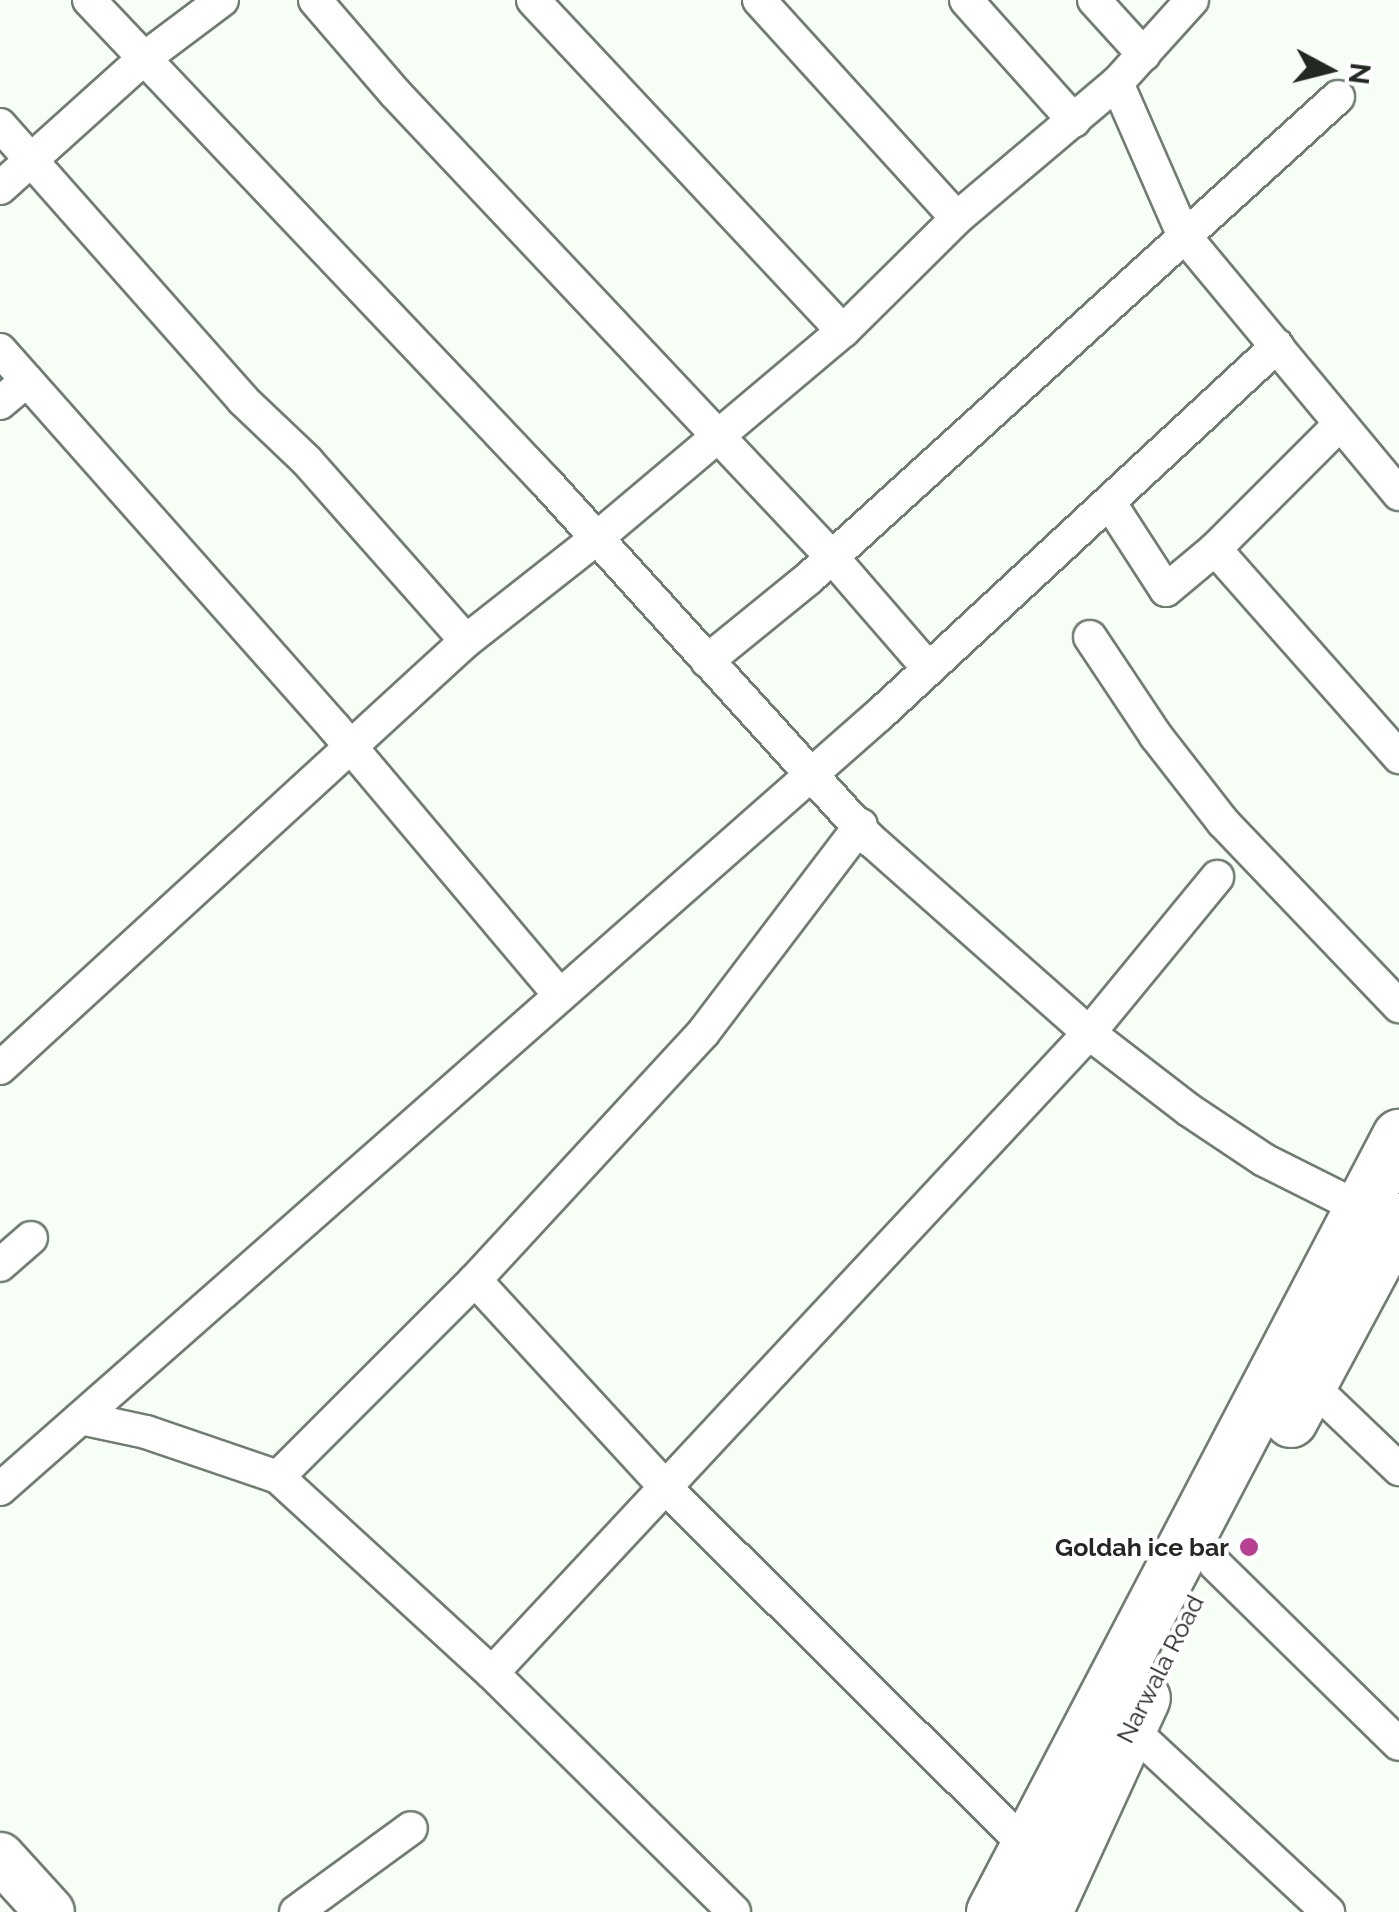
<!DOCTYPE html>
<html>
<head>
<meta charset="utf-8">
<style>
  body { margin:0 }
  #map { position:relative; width:1399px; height:1912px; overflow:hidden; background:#f6fef6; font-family:Raleway,sans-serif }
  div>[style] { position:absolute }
  .roads { filter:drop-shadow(2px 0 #707d71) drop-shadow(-2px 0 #707d71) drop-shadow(0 2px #707d71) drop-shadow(0 -2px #707d71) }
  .street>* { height:32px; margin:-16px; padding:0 16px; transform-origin:16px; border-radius:16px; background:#fff }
  .secondary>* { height:48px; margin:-24px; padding:0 24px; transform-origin:24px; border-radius:24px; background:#fff }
  .primary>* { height:52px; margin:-26px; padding:0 26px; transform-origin:26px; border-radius:26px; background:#fff }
  .dots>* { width:28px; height:28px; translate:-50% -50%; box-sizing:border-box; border:5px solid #fff; border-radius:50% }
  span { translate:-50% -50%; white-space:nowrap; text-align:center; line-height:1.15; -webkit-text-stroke:9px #fff; paint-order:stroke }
  .poi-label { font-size:25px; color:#232823; font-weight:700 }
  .right { translate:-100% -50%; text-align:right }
  .street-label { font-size:25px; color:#232823 }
  .north { position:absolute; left:1279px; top:20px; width:100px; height:100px; -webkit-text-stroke:8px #fff; paint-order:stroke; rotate:97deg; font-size:28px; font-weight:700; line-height:40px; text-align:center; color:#232823 }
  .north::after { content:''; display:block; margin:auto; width:35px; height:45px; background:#232823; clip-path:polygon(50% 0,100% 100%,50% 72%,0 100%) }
</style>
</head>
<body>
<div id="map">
  <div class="roads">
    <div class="street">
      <i style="left:89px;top:0;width:664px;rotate:46.53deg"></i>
      <i style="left:546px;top:482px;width:484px;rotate:47.8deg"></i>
      <i style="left:871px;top:840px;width:291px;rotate:41.5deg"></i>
      <i style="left:1089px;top:1033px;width:126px;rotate:37.6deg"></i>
      <i style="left:1189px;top:1110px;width:90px;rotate:33.7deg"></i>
      <i style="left:1264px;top:1160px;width:110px;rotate:26.6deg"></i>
      <i style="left:1362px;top:1209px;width:15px;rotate:-42deg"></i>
      <i style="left:315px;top:0;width:123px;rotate:49.3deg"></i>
      <i style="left:395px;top:93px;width:637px;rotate:46.72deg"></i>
      <i style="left:832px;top:557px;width:148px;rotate:49.1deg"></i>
      <i style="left:533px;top:0;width:453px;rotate:46.9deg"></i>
      <i style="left:759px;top:0;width:294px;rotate:47.8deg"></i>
      <i style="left:966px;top:0;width:162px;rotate:48.2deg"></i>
      <i style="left:1094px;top:0;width:74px;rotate:47.7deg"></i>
      <i style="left:1117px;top:83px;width:165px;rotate:66.4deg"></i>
      <i style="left:1183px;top:234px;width:338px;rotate:50.3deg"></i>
      <i style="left:0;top:125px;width:367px;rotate:48.5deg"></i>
      <i style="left:243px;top:400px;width:88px;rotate:43.6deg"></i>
      <i style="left:307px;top:461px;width:240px;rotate:48.5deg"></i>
      <i style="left:0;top:188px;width:191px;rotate:-42deg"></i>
      <i style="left:142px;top:60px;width:100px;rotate:-36.9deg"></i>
      <i style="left:0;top:350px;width:504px;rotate:48.46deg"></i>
      <i style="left:334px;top:727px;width:351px;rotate:49.9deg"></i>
      <i style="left:0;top:403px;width:35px;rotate:-40deg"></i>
      <i style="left:1111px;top:505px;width:101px;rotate:57.1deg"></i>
      <i style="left:1166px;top:590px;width:64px;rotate:-39.9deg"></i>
      <i style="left:1215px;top:549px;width:174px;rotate:-45deg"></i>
      <i style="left:1215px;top:549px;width:278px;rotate:48.5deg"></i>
      <i style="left:1090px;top:637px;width:119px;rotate:56.3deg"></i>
      <i style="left:1156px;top:736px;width:109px;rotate:52.1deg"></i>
      <i style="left:1223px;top:822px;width:255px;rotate:46.3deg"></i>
      <i style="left:707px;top:661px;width:132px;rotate:-39.1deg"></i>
      <i style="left:809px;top:578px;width:715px;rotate:-42.28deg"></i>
      <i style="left:0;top:1068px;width:632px;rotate:-42.5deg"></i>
      <i style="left:466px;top:641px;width:167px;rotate:-38.2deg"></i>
      <i style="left:597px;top:538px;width:322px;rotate:-40.1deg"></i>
      <i style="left:843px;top:331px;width:161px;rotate:-44.7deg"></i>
      <i style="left:957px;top:218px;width:209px;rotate:-40.2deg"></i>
      <i style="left:1117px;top:83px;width:112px;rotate:-47.9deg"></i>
      <i style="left:0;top:1265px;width:41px;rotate:-41.1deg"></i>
      <i style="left:475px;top:1280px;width:284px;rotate:47.4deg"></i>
      <i style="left:667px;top:1489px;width:508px;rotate:44.84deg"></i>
      <i style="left:1311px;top:1385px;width:122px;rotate:43.7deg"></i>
      <i style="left:81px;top:1418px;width:66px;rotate:12.2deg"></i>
      <i style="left:146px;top:1432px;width:139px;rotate:18.8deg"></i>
      <i style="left:278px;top:1477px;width:290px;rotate:42.5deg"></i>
      <i style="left:492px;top:1673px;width:340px;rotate:44.6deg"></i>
      <i style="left:278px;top:1477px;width:279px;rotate:-45deg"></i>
      <i style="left:475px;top:1280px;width:336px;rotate:-47.3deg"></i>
      <i style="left:703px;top:1033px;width:261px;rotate:-52.8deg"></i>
      <i style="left:0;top:1489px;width:1171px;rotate:-41.37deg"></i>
      <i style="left:879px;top:715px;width:543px;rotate:-42.83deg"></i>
      <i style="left:1215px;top:1564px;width:257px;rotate:44.4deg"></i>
      <i style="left:492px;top:1673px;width:875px;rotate:-46.99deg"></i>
      <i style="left:1089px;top:1033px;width:202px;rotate:-50.6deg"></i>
      <i style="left:1129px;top:1727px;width:272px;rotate:42.9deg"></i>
      <i style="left:296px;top:1912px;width:142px;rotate:-36.1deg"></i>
    </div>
    <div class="secondary">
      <i style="left:0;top:1857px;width:74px;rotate:47.7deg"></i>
    </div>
    <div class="primary">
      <i style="left:1291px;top:1421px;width:228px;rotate:-61.8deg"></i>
      <i style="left:993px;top:1912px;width:876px;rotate:-62.38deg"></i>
      <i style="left:1046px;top:1912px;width:235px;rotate:-65.4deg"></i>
    </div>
  </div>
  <div class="dots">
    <i style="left:1249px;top:1547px;background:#b83f92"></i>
  </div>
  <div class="poi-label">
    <span class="right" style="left:1229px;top:1547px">Goldah ice bar</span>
  </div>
  <div class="street-label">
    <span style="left:1160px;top:1669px;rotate:-63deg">Narwala Road</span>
  </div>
  <div class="north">N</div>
</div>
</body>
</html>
